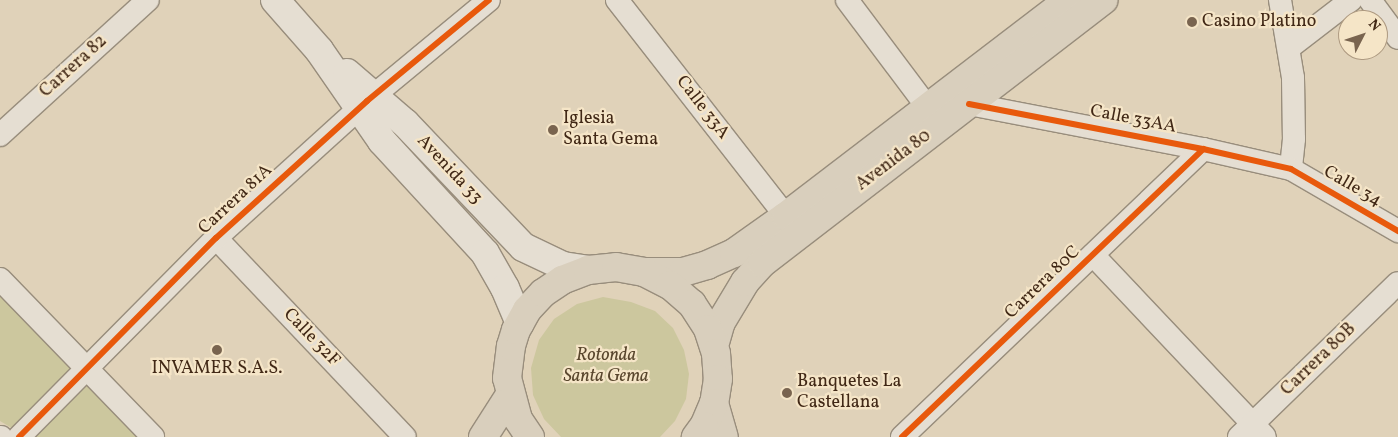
<!DOCTYPE html>
<html>
<head>
<meta charset="utf-8">
<style>
  body { margin:0 }
  #map { position:relative; width:1398px; height:437px; overflow:hidden; background:#e0d2b9; font-family:Vollkorn,serif }
  div>[style] { position:absolute }
  .green>* { inset:0; background:#ccc79e }
  .roads { filter:drop-shadow(1px 0 #988d7c) drop-shadow(-1px 0 #988d7c) drop-shadow(0 1px #988d7c) drop-shadow(0 -1px #988d7c) }
  .street>* { height:22px; margin:-11px; padding:0 11px; transform-origin:11px; border-radius:11px; background:#e5ded2 }
  .secondary>* { height:28px; margin:-14px; padding:0 14px; transform-origin:14px; border-radius:14px; background:#e5ded2 }
  .primary>* { height:28px; margin:-14px; padding:0 14px; transform-origin:14px; border-radius:14px; background:#d9cfbd }
  .cycleway>* { height:6px; margin:-3px; padding:0 3px; transform-origin:3px; border-radius:3px; background:#e8590c }
  .dots>* { width:14px; height:14px; translate:-50% -50%; box-sizing:border-box; border:2px solid #f5e5c7; border-radius:50% }
  span { translate:-50% -50%; white-space:nowrap; text-align:center; line-height:1.15; -webkit-text-stroke:4.5px #f5e5c7; paint-order:stroke }
  .poi-label { font-size:18px; color:#412816 }
  .left { translate:0 -50%; text-align:left }
  .street-label { font-size:18px; color:#412816 }
  .park-label { font-size:18px; color:#59462d; font-style:italic }
  .north { position:absolute; left:1338px; top:10px; width:50px; height:50px; box-sizing:border-box; background:#f5e5c7; border:1px solid #ad9980; border-radius:50%; rotate:49deg; font-size:14px; font-weight:700; line-height:20px; text-align:center; color:#412816 }
  .north::after { content:''; display:block; margin:auto; width:18px; height:22px; background:#79644f; clip-path:polygon(50% 0,100% 100%,50% 72%,0 100%) }
</style>
</head>
<body>
<div id="map">
  <div class="green">
    <i style="clip-path:polygon(0 282px,147px 437px,27px 437px,0 421px)"></i>
    <i style="clip-path:polygon(603px 297px,631px 302px,655px 311px,673px 328px,684px 350px,689px 374px,686px 399px,675px 421px,660px 437px,561px 437px,544px 419px,533px 395px,531px 368px,539px 340px,554px 319px,577px 304px)"></i>
  </div>
  <div class="roads">
    <div class="street">
      <i style="left:617px;top:0;width:274px;rotate:52deg"></i>
      <i style="left:847px;top:0;width:135px;rotate:53.1deg"></i>
      <i style="left:1280px;top:0;width:79px;rotate:80.5deg"></i>
      <i style="left:1293px;top:78px;width:61px;rotate:89.1deg"></i>
      <i style="left:1294px;top:139px;width:30px;rotate:96deg"></i>
      <i style="left:1370px;top:0;width:47px;rotate:53.6deg"></i>
      <i style="left:1290px;top:47px;width:77px;rotate:-37.6deg"></i>
      <i style="left:969px;top:104px;width:238px;rotate:10.9deg"></i>
      <i style="left:1203px;top:149px;width:90px;rotate:12.8deg"></i>
      <i style="left:1291px;top:169px;width:124px;rotate:30.1deg"></i>
      <i style="left:0;top:135px;width:200px;rotate:-42.4deg"></i>
      <i style="left:216px;top:238px;width:274px;rotate:46.5deg"></i>
      <i style="left:1093px;top:255px;width:250px;rotate:46.6deg"></i>
      <i style="left:0;top:279px;width:220px;rotate:45.9deg"></i>
      <i style="left:0;top:437px;width:1px"></i>
      <i style="left:19px;top:437px;width:280px;rotate:-45.3deg"></i>
      <i style="left:216px;top:238px;width:204px;rotate:-42.2deg"></i>
      <i style="left:367px;top:101px;width:158px;rotate:-39.6deg"></i>
      <i style="left:902px;top:437px;width:417px;rotate:-43.7deg"></i>
      <i style="left:1239px;top:437px;width:221px;rotate:-44.1deg"></i>
    </div>
    <div class="secondary">
      <i style="left:275px;top:0;width:67px;rotate:48.7deg"></i>
      <i style="left:319px;top:50px;width:111px;rotate:55.3deg"></i>
      <i style="left:382px;top:141px;width:152px;rotate:47.4deg"></i>
      <i style="left:485px;top:253px;width:40px;rotate:60.3deg"></i>
      <i style="left:505px;top:288px;width:38px;rotate:67deg"></i>
      <i style="left:347px;top:73px;width:77px;rotate:40.8deg"></i>
      <i style="left:405px;top:123px;width:171px;rotate:46.4deg"></i>
      <i style="left:523px;top:247px;width:44px;rotate:25.4deg"></i>
      <i style="left:563px;top:266px;width:25px;rotate:9deg"></i>
    </div>
    <div class="primary">
      <i style="left:644px;top:272px;width:39px"></i>
      <i style="left:683px;top:272px;width:25px;rotate:-16deg"></i>
      <i style="left:707px;top:265px;width:30px;rotate:-24deg"></i>
      <i style="left:734px;top:253px;width:64px;rotate:-35.4deg"></i>
      <i style="left:786px;top:216px;width:356px;rotate:-37.4deg"></i>
      <i style="left:714px;top:346px;width:25px;rotate:-74deg"></i>
      <i style="left:721px;top:322px;width:47px;rotate:-59deg"></i>
      <i style="left:745px;top:282px;width:25px;rotate:-48deg"></i>
      <i style="left:762px;top:263px;width:431px;rotate:-37.6deg"></i>
      <i style="left:714px;top:403px;width:35px;rotate:74deg"></i>
      <i style="left:483px;top:437px;width:50px;rotate:-57.3deg"></i>
      <i style="left:530px;top:437px;width:22px;rotate:-124deg"></i>
      <i style="left:518px;top:419px;width:42px;rotate:-105deg"></i>
      <i style="left:507px;top:378px;width:32px;rotate:-83deg"></i>
      <i style="left:511px;top:346px;width:17px;rotate:-73deg"></i>
      <i style="left:516px;top:330px;width:23px;rotate:-61deg"></i>
      <i style="left:527px;top:310px;width:23px;rotate:-47deg"></i>
      <i style="left:543px;top:293px;width:23px;rotate:-34deg"></i>
      <i style="left:562px;top:280px;width:28px;rotate:-21deg"></i>
      <i style="left:588px;top:270px;width:28px;rotate:-6deg"></i>
      <i style="left:616px;top:267px;width:28px;rotate:10deg"></i>
      <i style="left:644px;top:272px;width:29px;rotate:27deg"></i>
      <i style="left:670px;top:285px;width:29px;rotate:41deg"></i>
      <i style="left:692px;top:304px;width:30px;rotate:57deg"></i>
      <i style="left:708px;top:329px;width:25px;rotate:72deg"></i>
      <i style="left:716px;top:353px;width:26px;rotate:86deg"></i>
      <i style="left:718px;top:379px;width:24px;rotate:99deg"></i>
      <i style="left:714px;top:403px;width:25px;rotate:113deg"></i>
      <i style="left:704px;top:426px;width:14px;rotate:126deg"></i>
    </div>
  </div>
  <div class="cycleway">
    <i style="left:969px;top:104px;width:238px;rotate:10.9deg"></i>
    <i style="left:1203px;top:149px;width:90px;rotate:12.8deg"></i>
    <i style="left:1291px;top:169px;width:124px;rotate:30.1deg"></i>
    <i style="left:19px;top:437px;width:280px;rotate:-45.3deg"></i>
    <i style="left:216px;top:238px;width:204px;rotate:-42.2deg"></i>
    <i style="left:367px;top:101px;width:158px;rotate:-39.6deg"></i>
    <i style="left:902px;top:437px;width:417px;rotate:-43.7deg"></i>
  </div>
  <div class="dots">
    <i style="left:1192px;top:22px;background:#79644f"></i>
    <i style="left:553px;top:130px;background:#79644f"></i>
    <i style="left:217px;top:350px;background:#79644f"></i>
    <i style="left:787px;top:393px;background:#79644f"></i>
  </div>
  <div class="poi-label">
    <span class="left" style="left:1202px;top:22px">Casino Platino</span>
    <span class="left" style="left:563px;top:130px">Iglesia<br>Santa Gema</span>
    <span style="left:217px;top:369px">INVAMER S.A.S.</span>
    <span class="left" style="left:797px;top:393px">Banquetes La<br>Castellana</span>
  </div>
  <div class="street-label">
    <span style="left:74px;top:67px;rotate:-42deg">Carrera 82</span>
    <span style="left:702px;top:108px;rotate:52deg">Calle 33A</span>
    <span style="left:1133px;top:120px;rotate:11deg">Calle 33AA</span>
    <span style="left:894px;top:161px;rotate:-37deg">Avenida 80</span>
    <span style="left:449px;top:170px;rotate:47deg">Avenida 33</span>
    <span style="left:1352px;top:187px;rotate:30deg">Calle 34</span>
    <span style="left:236px;top:200px;rotate:-43deg">Carrera 81A</span>
    <span style="left:1043px;top:283px;rotate:-44deg">Carrera 80C</span>
    <span style="left:311px;top:338px;rotate:46deg">Calle 32F</span>
    <span style="left:1319px;top:360px;rotate:-44deg">Carrera 80B</span>
  </div>
  <div class="park-label">
    <span style="left:606px;top:367px">Rotonda<br>Santa Gema</span>
  </div>
  <div class="north">N</div>
</div>
</body>
</html>
